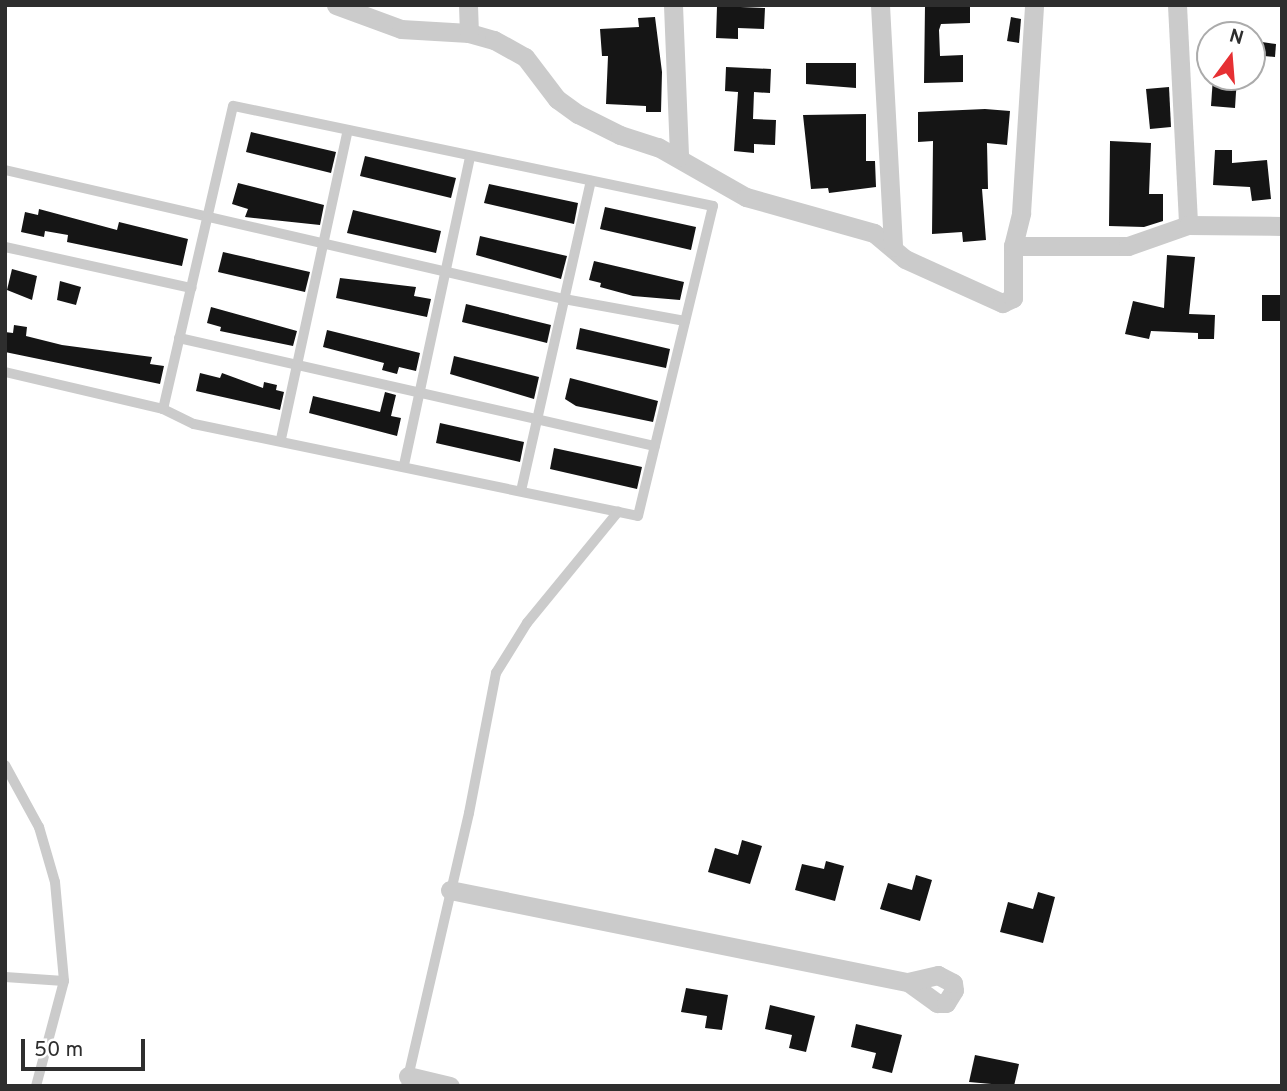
<!DOCTYPE html>
<html>
<head>
<meta charset="utf-8">
<style>
  body { margin:0 }
  #map { position:relative; width:1287px; height:1091px; overflow:hidden; background:#fff; font-family:Overpass,sans-serif }
  div>[style] { position:absolute }
  .building>* { inset:0; background:#151515 }
  .lane>* { height:10px; margin:-5px; padding:0 5px; transform-origin:5px; border-radius:5px; background:#cbcbcb }
  .street>* { height:19px; margin:-9.5px; padding:0 9.5px; transform-origin:9.5px; border-radius:9.5px; background:#cbcbcb }
  span { translate:-50% -50%; white-space:nowrap; text-align:center; line-height:1.15; -webkit-text-stroke:7px #fff; paint-order:stroke }
  .frame { position:absolute; inset:0; border:7px solid #2e2e2e; pointer-events:none }
  .north { position:absolute; left:1196px; top:21px; width:70px; height:70px; box-sizing:border-box; background:#fff; border:2px solid #ababab; border-radius:50%; rotate:16deg; font-size:19px; font-weight:700; line-height:28px; text-align:center; color:#2e2e2e }
  .north::after { content:''; display:block; margin:auto; width:24px; height:32px; background:#e63033; clip-path:polygon(50% 0,100% 100%,50% 72%,0 100%) }
  .scale { position:absolute; left:21px; top:1039px; width:124px; height:32px; box-sizing:border-box; border:4px solid #2e2e2e; border-top:0; padding-left:9px; font-size:21px; line-height:24px; white-space:nowrap; color:#2e2e2e; -webkit-text-stroke:5px #fff; paint-order:stroke }
</style>
</head>
<body>
<div id="map">
  <div class="building">
    <i style="clip-path:polygon(925px 5px,970px 5px,970px 23px,941px 24px,939px 30px,940px 56px,963px 55px,963px 82px,924px 83px)"></i>
    <i style="clip-path:polygon(717px 6px,765px 8px,764px 29px,738px 28px,738px 39px,716px 38px)"></i>
    <i style="clip-path:polygon(655px 17px,662px 72px,661px 112px,646px 112px,646px 106px,606px 104px,608px 56px,602px 56px,600px 29px,639px 27px,638px 18px)"></i>
    <i style="clip-path:polygon(1011px 17px,1021px 19px,1019px 43px,1007px 41px)"></i>
    <i style="clip-path:polygon(1255px 41px,1276px 44px,1275px 57px,1253px 55px)"></i>
    <i style="clip-path:polygon(806px 63px,856px 63px,856px 88px,806px 84px)"></i>
    <i style="clip-path:polygon(726px 67px,771px 69px,770px 93px,754px 92px,753px 119px,776px 120px,775px 145px,754px 144px,754px 153px,734px 151px,738px 92px,725px 91px)"></i>
    <i style="clip-path:polygon(1213px 77px,1237px 77px,1235px 108px,1211px 106px)"></i>
    <i style="clip-path:polygon(1169px 87px,1171px 127px,1150px 129px,1146px 89px)"></i>
    <i style="clip-path:polygon(985px 109px,1010px 111px,1007px 145px,987px 143px,988px 189px,982px 189px,986px 240px,963px 242px,962px 232px,932px 234px,933px 141px,918px 142px,918px 112px)"></i>
    <i style="clip-path:polygon(866px 114px,866px 161px,875px 161px,876px 187px,829px 193px,828px 188px,811px 189px,803px 115px)"></i>
    <i style="clip-path:polygon(251px 132px,336px 152px,331px 173px,246px 152px)"></i>
    <i style="clip-path:polygon(1110px 141px,1151px 143px,1149px 194px,1163px 194px,1163px 221px,1144px 227px,1109px 226px)"></i>
    <i style="clip-path:polygon(1215px 150px,1232px 150px,1232px 163px,1267px 160px,1271px 199px,1252px 201px,1250px 187px,1213px 185px)"></i>
    <i style="clip-path:polygon(365px 156px,456px 178px,451px 198px,360px 176px)"></i>
    <i style="clip-path:polygon(238px 183px,324px 205px,320px 225px,245px 217px,248px 209px,232px 204px)"></i>
    <i style="clip-path:polygon(489px 184px,578px 203px,574px 224px,484px 203px)"></i>
    <i style="clip-path:polygon(605px 207px,696px 227px,691px 250px,600px 229px)"></i>
    <i style="clip-path:polygon(39px 209px,117px 230px,119px 222px,188px 239px,182px 266px,67px 242px,68px 235px,45px 231px,44px 237px,21px 232px,25px 212px,38px 215px)"></i>
    <i style="clip-path:polygon(353px 210px,441px 231px,436px 253px,347px 233px)"></i>
    <i style="clip-path:polygon(480px 236px,567px 256px,561px 279px,476px 255px)"></i>
    <i style="clip-path:polygon(223px 252px,310px 272px,305px 292px,218px 272px)"></i>
    <i style="clip-path:polygon(1167px 255px,1195px 257px,1189px 314px,1215px 315px,1214px 339px,1198px 339px,1198px 333px,1151px 331px,1149px 339px,1125px 334px,1133px 301px,1164px 308px)"></i>
    <i style="clip-path:polygon(594px 261px,684px 282px,680px 300px,633px 296px,600px 287px,601px 283px,589px 280px)"></i>
    <i style="clip-path:polygon(12px 269px,37px 276px,32px 300px,7px 290px)"></i>
    <i style="clip-path:polygon(340px 278px,416px 287px,414px 296px,431px 299px,427px 317px,336px 298px)"></i>
    <i style="clip-path:polygon(60px 281px,81px 287px,76px 305px,57px 300px)"></i>
    <i style="clip-path:polygon(1262px 295px,1282px 295px,1282px 321px,1262px 321px)"></i>
    <i style="clip-path:polygon(466px 304px,551px 325px,547px 343px,462px 322px)"></i>
    <i style="clip-path:polygon(211px 307px,297px 331px,293px 346px,220px 331px,221px 327px,207px 323px)"></i>
    <i style="clip-path:polygon(14px 325px,27px 327px,26px 336px,62px 345px,152px 357px,150px 364px,164px 366px,160px 384px,5px 352px,5px 332px,13px 333px)"></i>
    <i style="clip-path:polygon(580px 328px,670px 349px,666px 368px,576px 349px)"></i>
    <i style="clip-path:polygon(327px 330px,420px 353px,416px 371px,399px 367px,397px 374px,382px 370px,384px 363px,323px 347px)"></i>
    <i style="clip-path:polygon(454px 356px,539px 377px,534px 399px,450px 374px)"></i>
    <i style="clip-path:polygon(200px 373px,220px 378px,222px 373px,263px 388px,264px 382px,277px 385px,276px 390px,284px 392px,280px 410px,196px 391px)"></i>
    <i style="clip-path:polygon(570px 378px,658px 401px,653px 422px,576px 406px,565px 399px)"></i>
    <i style="clip-path:polygon(385px 392px,396px 395px,391px 416px,401px 418px,397px 436px,309px 413px,313px 396px,380px 412px)"></i>
    <i style="clip-path:polygon(440px 423px,524px 442px,520px 462px,436px 443px)"></i>
    <i style="clip-path:polygon(554px 448px,642px 467px,637px 489px,550px 469px)"></i>
    <i style="clip-path:polygon(742px 840px,762px 846px,750px 884px,708px 872px,715px 848px,738px 855px)"></i>
    <i style="clip-path:polygon(826px 861px,844px 866px,835px 901px,795px 890px,802px 864px,824px 869px)"></i>
    <i style="clip-path:polygon(916px 875px,932px 880px,920px 921px,880px 909px,888px 883px,912px 890px)"></i>
    <i style="clip-path:polygon(1038px 892px,1055px 897px,1043px 943px,1000px 932px,1008px 902px,1033px 909px)"></i>
    <i style="clip-path:polygon(686px 988px,728px 995px,722px 1030px,705px 1028px,707px 1016px,681px 1012px)"></i>
    <i style="clip-path:polygon(770px 1005px,815px 1016px,806px 1052px,789px 1048px,792px 1035px,765px 1029px)"></i>
    <i style="clip-path:polygon(856px 1024px,902px 1035px,892px 1073px,872px 1068px,876px 1053px,851px 1047px)"></i>
    <i style="clip-path:polygon(975px 1055px,1019px 1064px,1014px 1086px,969px 1082px)"></i>
  </div>
  <div class="lane">
    <i style="left:5px;top:170px;width:574px;rotate:12.99deg"></i>
    <i style="left:564px;top:299px;width:123px;rotate:10.3deg"></i>
    <i style="left:5px;top:247px;width:191px;rotate:12.4deg"></i>
    <i style="left:179px;top:338px;width:488px;rotate:12.8deg"></i>
    <i style="left:5px;top:372px;width:162px;rotate:13.2deg"></i>
    <i style="left:163px;top:409px;width:34px;rotate:26deg"></i>
    <i style="left:194px;top:424px;width:453px;rotate:11.7deg"></i>
    <i style="left:638px;top:516px;width:319px;rotate:-76.4deg"></i>
    <i style="left:713px;top:206px;width:490px;rotate:-168.2deg"></i>
    <i style="left:233px;top:106px;width:311px;rotate:103deg"></i>
    <i style="left:281px;top:439px;width:316px;rotate:-77.8deg"></i>
    <i style="left:404px;top:465px;width:316px;rotate:-77.9deg"></i>
    <i style="left:521px;top:491px;width:318px;rotate:-77.3deg"></i>
    <i style="left:5px;top:765px;width:71px;rotate:61.3deg"></i>
    <i style="left:39px;top:827px;width:57px;rotate:73.8deg"></i>
    <i style="left:55px;top:882px;width:99px;rotate:84.8deg"></i>
    <i style="left:64px;top:981px;width:109px;rotate:104.9deg"></i>
    <i style="left:5px;top:977px;width:59px;rotate:3.9deg"></i>
    <i style="left:406px;top:1086px;width:280px;rotate:-77deg"></i>
    <i style="left:469px;top:813px;width:143px;rotate:-79.1deg"></i>
    <i style="left:496px;top:673px;width:59px;rotate:-58.2deg"></i>
    <i style="left:527px;top:623px;width:144px;rotate:-50.7deg"></i>
  </div>
  <div class="street">
    <i style="left:336px;top:5px;width:69px;rotate:20.3deg"></i>
    <i style="left:401px;top:29px;width:68px;rotate:3.4deg"></i>
    <i style="left:469px;top:33px;width:26px;rotate:16deg"></i>
    <i style="left:494px;top:40px;width:35px;rotate:29deg"></i>
    <i style="left:525px;top:57px;width:53px;rotate:52.7deg"></i>
    <i style="left:557px;top:99px;width:26px;rotate:36deg"></i>
    <i style="left:578px;top:114px;width:47px;rotate:26.6deg"></i>
    <i style="left:620px;top:135px;width:40px;rotate:18deg"></i>
    <i style="left:658px;top:147px;width:101px;rotate:29.6deg"></i>
    <i style="left:746px;top:197px;width:133px;rotate:15.7deg"></i>
    <i style="left:874px;top:233px;width:40px;rotate:40deg"></i>
    <i style="left:905px;top:259px;width:107px;rotate:24.4deg"></i>
    <i style="left:1002px;top:303px;width:12px;rotate:-24deg"></i>
    <i style="left:1013px;top:298px;width:52px;rotate:-90deg"></i>
    <i style="left:1013px;top:246px;width:34px;rotate:-76deg"></i>
    <i style="left:1021px;top:213px;width:208px;rotate:-86.4deg"></i>
    <i style="left:468px;top:5px;width:28px;rotate:88deg"></i>
    <i style="left:673px;top:5px;width:152px;rotate:87.7deg"></i>
    <i style="left:880px;top:5px;width:242px;rotate:86.9deg"></i>
    <i style="left:1177px;top:5px;width:220px;rotate:87.1deg"></i>
    <i style="left:1013px;top:246px;width:115px"></i>
    <i style="left:1128px;top:246px;width:64px;rotate:-19.3deg"></i>
    <i style="left:1188px;top:225px;width:94px;rotate:0.6deg"></i>
    <i style="left:450px;top:890px;width:467px;rotate:11.4deg"></i>
    <i style="left:908px;top:982px;width:36px;rotate:36deg"></i>
    <i style="left:937px;top:1003px;width:9px"></i>
    <i style="left:946px;top:1003px;width:15px;rotate:-58deg"></i>
    <i style="left:954px;top:990px;width:7px;rotate:-98deg"></i>
    <i style="left:953px;top:983px;width:17px;rotate:-152deg"></i>
    <i style="left:938px;top:975px;width:31px;rotate:167deg"></i>
    <i style="left:408px;top:1076px;width:43px;rotate:13.4deg"></i>
  </div>
  <div class="frame"></div>
  <div class="north">N</div>
  <div class="scale">50 m</div>
</div>
</body>
</html>
